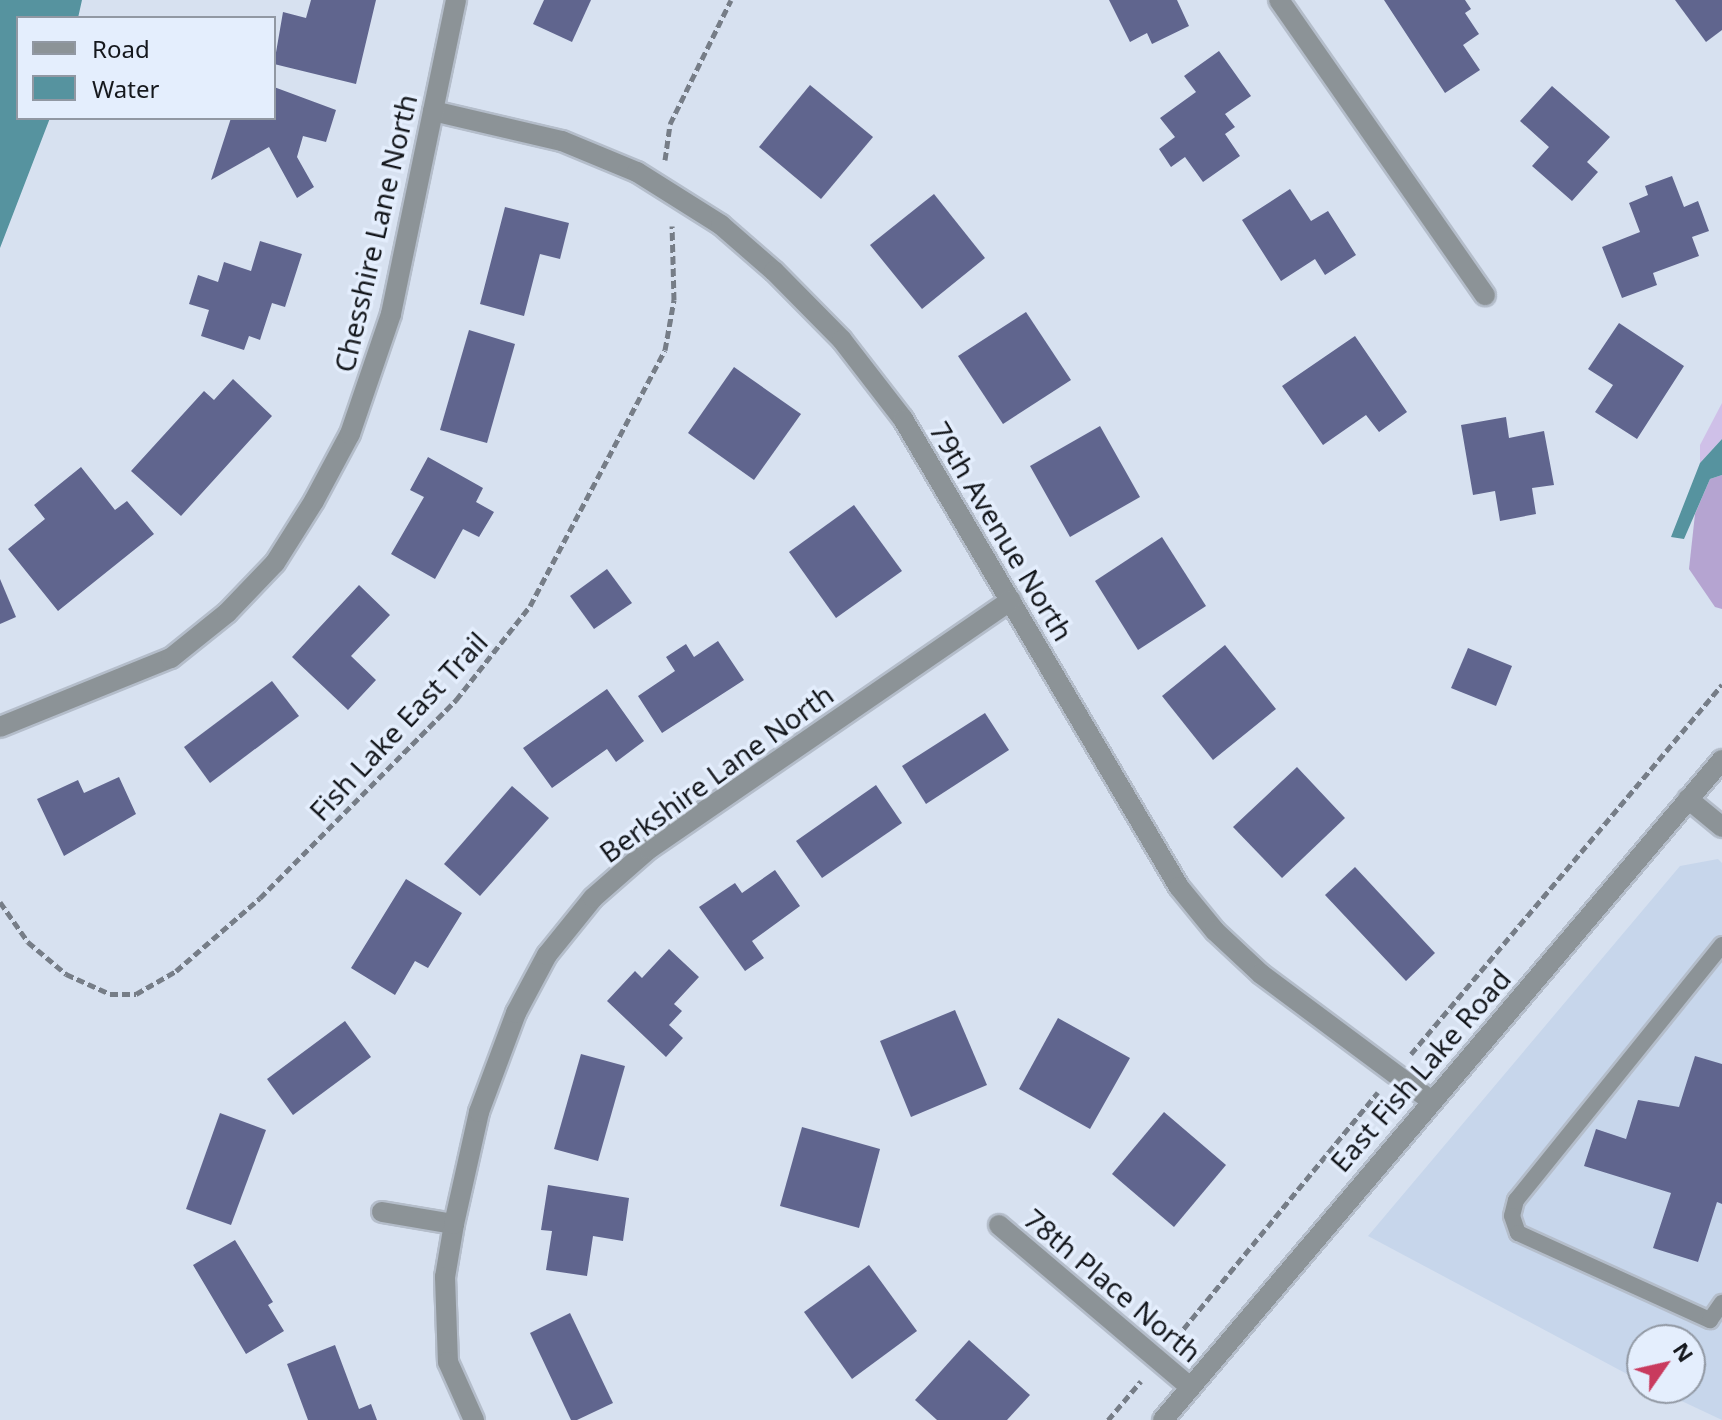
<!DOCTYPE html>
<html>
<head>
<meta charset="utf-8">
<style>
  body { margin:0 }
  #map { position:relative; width:1722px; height:1420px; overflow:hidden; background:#d7e1f0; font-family:"Noto Sans",sans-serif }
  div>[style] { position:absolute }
  .built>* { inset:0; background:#c7d6eb }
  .green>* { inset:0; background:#cfc0e8 }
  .forest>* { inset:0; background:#b5a4d1 }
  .water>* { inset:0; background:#56939f }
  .building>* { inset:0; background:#60658e }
  .path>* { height:5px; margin-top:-2.5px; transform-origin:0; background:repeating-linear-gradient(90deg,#767d87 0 8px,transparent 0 12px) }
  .roads { filter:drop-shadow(2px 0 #b4bdca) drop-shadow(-2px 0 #b4bdca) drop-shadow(0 2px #b4bdca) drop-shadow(0 -2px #b4bdca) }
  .service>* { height:16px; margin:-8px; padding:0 8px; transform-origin:8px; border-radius:8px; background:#8c9397 }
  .minor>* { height:20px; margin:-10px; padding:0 10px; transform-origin:10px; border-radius:10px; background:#8c9397 }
  .tertiary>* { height:20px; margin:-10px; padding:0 10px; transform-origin:10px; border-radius:10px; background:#8c9397 }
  span { translate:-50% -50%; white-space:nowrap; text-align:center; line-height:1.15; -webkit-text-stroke:7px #e4eefd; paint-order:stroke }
  .street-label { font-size:28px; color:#15181d }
  .legend { position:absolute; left:16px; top:16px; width:260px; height:104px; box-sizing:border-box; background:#e4eefd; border:2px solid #9198a3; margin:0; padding:10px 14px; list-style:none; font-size:24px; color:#15181d }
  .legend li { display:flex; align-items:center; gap:16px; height:40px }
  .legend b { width:40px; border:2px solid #9198a3 }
  .north { position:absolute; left:1626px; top:1324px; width:80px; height:80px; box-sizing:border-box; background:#e4eefd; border:2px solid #9198a3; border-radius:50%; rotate:56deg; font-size:22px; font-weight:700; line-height:32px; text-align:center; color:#15181d }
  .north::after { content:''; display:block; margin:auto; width:28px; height:36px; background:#c93a5e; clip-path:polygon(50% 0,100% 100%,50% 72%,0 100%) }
</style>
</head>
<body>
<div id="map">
  <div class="built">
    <i style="clip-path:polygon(1718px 859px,1722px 863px,1722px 1420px,1654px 1388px,1690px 1388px,1690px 1340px,1642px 1340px,1642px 1382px,1368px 1236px,1680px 866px)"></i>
  </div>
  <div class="green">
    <i style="clip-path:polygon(1722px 403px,1722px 439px,1700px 463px,1700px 445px)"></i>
  </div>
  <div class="forest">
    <i style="clip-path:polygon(1722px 475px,1722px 609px,1715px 607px,1689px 569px,1695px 514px,1710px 479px)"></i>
  </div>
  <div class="water">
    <i style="clip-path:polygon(0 0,82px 0,78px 18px,18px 18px,18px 118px,50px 118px,0 248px)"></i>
    <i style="clip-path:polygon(1722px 439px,1722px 475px,1710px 479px,1684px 539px,1671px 537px,1700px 463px)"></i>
  </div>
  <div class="building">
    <i style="clip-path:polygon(311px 0,376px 0,356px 84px,274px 64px,283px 12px,306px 18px)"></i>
    <i style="clip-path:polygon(544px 0,591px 0,572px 42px,533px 24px)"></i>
    <i style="clip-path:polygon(1109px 0,1177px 0,1189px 26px,1152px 44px,1147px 33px,1130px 42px)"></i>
    <i style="clip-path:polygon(1384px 0,1465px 0,1471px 9px,1465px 13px,1479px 34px,1463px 45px,1480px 70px,1445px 93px)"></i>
    <i style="clip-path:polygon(1675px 0,1722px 0,1722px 30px,1706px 42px)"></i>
    <i style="clip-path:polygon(1219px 51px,1251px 96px,1225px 114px,1235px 127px,1225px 134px,1240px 156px,1203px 182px,1185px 157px,1171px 167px,1159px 149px,1175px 137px,1160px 118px,1196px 92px,1184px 76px)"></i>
    <i style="clip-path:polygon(810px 85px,873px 137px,821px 199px,759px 147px)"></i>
    <i style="clip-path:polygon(1552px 86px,1610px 137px,1587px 162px,1598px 172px,1572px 201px,1532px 166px,1549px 147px,1520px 121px)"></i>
    <i style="clip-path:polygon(274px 87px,336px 110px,326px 142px,303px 136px,297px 157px,314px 187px,297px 198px,269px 147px,211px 180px,231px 118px,274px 118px)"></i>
    <i style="clip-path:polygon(1672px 176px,1684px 207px,1698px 201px,1709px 231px,1692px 237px,1699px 256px,1653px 273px,1657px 285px,1622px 298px,1602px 247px,1640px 232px,1629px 203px,1648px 195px,1645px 186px)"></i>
    <i style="clip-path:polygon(1290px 189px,1311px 221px,1328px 211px,1356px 255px,1325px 275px,1315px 259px,1281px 281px,1242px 220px)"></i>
    <i style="clip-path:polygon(934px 194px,985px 258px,922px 309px,870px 245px)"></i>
    <i style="clip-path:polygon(505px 207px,569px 223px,560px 259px,540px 254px,524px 316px,480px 304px)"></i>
    <i style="clip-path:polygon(260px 241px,302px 254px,285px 307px,272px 303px,260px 340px,249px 336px,244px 350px,201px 336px,209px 310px,189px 304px,198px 275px,218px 282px,224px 262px,251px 271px)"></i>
    <i style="clip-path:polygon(1026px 312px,1071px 380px,1003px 424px,958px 356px)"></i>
    <i style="clip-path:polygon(1619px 323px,1684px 366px,1637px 439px,1595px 412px,1613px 385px,1588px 369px)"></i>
    <i style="clip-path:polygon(469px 330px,515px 344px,487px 443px,440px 430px)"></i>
    <i style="clip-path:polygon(1355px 336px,1407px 412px,1379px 432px,1366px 415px,1323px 445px,1282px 386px)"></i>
    <i style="clip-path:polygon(734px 367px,801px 414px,754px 480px,688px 433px)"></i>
    <i style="clip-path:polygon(233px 379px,272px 416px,181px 516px,131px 471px,204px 391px,214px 400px)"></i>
    <i style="clip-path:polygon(1506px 417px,1509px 438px,1544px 431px,1554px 485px,1532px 488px,1536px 514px,1500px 521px,1495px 491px,1473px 495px,1461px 425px)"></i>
    <i style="clip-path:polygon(1100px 426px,1140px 497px,1070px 537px,1030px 466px)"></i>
    <i style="clip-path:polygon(428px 457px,483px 488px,476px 502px,494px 512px,479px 537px,463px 529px,435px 579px,391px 554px,424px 497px,410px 490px)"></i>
    <i style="clip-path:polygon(81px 467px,115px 510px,127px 501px,154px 534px,58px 611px,8px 549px,45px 519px,34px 505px)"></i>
    <i style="clip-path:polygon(854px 505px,902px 571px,836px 618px,789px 552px)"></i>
    <i style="clip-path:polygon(1162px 537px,1206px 606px,1138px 650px,1095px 581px)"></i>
    <i style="clip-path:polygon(607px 569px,632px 603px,594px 629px,570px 596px)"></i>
    <i style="clip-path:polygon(0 579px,16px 617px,0 624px)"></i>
    <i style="clip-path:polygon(359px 585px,390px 615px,351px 656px,376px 680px,348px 710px,292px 657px)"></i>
    <i style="clip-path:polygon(718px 641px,744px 680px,662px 733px,638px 696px,675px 671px,666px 657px,686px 644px,694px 657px)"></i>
    <i style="clip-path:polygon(1225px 645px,1276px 709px,1213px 760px,1162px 696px)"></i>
    <i style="clip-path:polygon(1468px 648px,1512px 666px,1496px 706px,1451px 688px)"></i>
    <i style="clip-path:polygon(272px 681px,299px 716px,210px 783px,184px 747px)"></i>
    <i style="clip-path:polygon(607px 689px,644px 741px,616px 762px,607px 749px,552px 788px,523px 748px)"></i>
    <i style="clip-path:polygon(985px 713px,1009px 750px,926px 804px,902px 766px)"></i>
    <i style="clip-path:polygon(1297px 767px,1345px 818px,1282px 878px,1233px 827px)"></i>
    <i style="clip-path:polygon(119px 777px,136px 814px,64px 856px,37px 799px,78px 780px,84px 793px)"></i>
    <i style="clip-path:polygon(876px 785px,902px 823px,822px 878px,796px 841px)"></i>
    <i style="clip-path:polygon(512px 786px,549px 818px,480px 896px,444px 864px)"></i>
    <i style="clip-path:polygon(1355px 867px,1435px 953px,1406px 981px,1325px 895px)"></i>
    <i style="clip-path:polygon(775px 870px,800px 906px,752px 941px,764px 958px,745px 971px,699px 907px,735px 883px,742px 893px)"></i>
    <i style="clip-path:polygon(406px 879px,462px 913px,428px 968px,415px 961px,395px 995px,351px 968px)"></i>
    <i style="clip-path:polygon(669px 949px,699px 977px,674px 1004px,682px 1011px,669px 1025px,683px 1038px,666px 1057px,607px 1001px,635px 971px,642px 978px)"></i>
    <i style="clip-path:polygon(955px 1010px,987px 1085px,911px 1117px,880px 1041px)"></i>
    <i style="clip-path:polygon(1058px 1018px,1130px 1058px,1090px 1129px,1019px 1089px)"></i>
    <i style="clip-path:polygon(345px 1021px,371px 1057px,293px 1115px,267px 1079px)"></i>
    <i style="clip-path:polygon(581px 1054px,625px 1066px,598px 1161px,554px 1149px)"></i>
    <i style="clip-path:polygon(1695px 1056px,1722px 1064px,1722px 1204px,1717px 1202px,1698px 1262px,1653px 1248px,1671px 1193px,1584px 1166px,1596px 1129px,1626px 1139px,1638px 1100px,1679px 1107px)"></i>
    <i style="clip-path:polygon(1164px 1112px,1226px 1165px,1174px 1227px,1112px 1174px)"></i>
    <i style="clip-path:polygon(220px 1113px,266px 1130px,231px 1225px,186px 1209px)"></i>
    <i style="clip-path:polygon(802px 1127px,880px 1149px,859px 1228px,780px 1206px)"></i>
    <i style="clip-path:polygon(548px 1185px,629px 1198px,623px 1241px,593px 1236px,587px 1276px,546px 1270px,552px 1231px,541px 1230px)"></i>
    <i style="clip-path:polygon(235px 1240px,273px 1302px,268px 1305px,284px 1331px,246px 1354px,193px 1265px)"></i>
    <i style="clip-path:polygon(869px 1265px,917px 1331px,852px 1379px,804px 1312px)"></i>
    <i style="clip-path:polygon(570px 1313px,613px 1403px,577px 1420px,571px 1420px,530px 1333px)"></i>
    <i style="clip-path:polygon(969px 1340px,1030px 1395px,1007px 1420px,937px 1420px,915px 1400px)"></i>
    <i style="clip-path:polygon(335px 1345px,359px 1409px,371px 1404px,377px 1420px,308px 1420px,287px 1364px)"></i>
  </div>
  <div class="path">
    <i style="left:665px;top:160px;width:36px;rotate:-82deg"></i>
    <i style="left:670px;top:124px;width:138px;rotate:-63.8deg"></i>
    <i style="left:0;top:902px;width:49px;rotate:55deg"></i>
    <i style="left:28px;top:942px;width:50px;rotate:40.1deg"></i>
    <i style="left:66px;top:974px;width:48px;rotate:24.4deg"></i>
    <i style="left:110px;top:994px;width:26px"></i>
    <i style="left:136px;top:994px;width:46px;rotate:-29.9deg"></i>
    <i style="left:176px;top:971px;width:111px;rotate:-41deg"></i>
    <i style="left:260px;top:898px;width:279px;rotate:-45.3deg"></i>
    <i style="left:456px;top:700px;width:120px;rotate:-51.8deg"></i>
    <i style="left:530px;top:606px;width:289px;rotate:-62.2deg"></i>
    <i style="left:665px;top:350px;width:51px;rotate:-79.8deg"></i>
    <i style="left:674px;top:300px;width:74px;rotate:-91.5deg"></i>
    <i style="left:1411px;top:1054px;width:483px;rotate:-49.9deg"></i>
    <i style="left:1176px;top:1338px;width:318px;rotate:-50.6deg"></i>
    <i style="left:1108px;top:1420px;width:51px;rotate:-49.8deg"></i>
  </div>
  <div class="roads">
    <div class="service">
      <i style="left:1722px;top:945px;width:328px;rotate:128.9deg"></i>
      <i style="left:1516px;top:1200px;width:16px;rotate:104deg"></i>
      <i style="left:1512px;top:1216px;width:18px;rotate:71deg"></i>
      <i style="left:1518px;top:1233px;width:211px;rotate:24.4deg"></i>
      <i style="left:1710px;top:1320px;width:21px;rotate:-55deg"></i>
    </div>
    <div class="minor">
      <i style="left:1279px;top:0;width:360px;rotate:55.1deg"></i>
      <i style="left:433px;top:111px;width:132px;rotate:13.1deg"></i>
      <i style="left:562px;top:141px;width:81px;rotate:22.5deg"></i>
      <i style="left:637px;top:172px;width:99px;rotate:32.2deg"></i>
      <i style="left:721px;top:225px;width:70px;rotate:41deg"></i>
      <i style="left:774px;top:271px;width:97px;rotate:45.4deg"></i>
      <i style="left:842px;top:340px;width:100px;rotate:52.3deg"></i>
      <i style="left:903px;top:419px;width:543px;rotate:59.47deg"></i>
      <i style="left:1179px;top:887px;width:57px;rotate:50.7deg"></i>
      <i style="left:1215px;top:931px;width:63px;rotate:43.1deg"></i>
      <i style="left:1261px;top:974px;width:211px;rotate:36.7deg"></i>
      <i style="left:0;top:727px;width:184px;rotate:-22deg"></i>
      <i style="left:171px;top:658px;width:72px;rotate:-38.8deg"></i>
      <i style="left:227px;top:613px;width:69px;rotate:-46.2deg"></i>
      <i style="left:275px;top:563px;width:73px;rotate:-57.8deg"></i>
      <i style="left:314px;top:501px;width:76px;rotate:-61.8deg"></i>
      <i style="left:350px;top:434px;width:127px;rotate:-71.1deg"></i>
      <i style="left:391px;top:314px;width:321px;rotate:-78.3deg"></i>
      <i style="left:1688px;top:799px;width:44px;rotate:39.5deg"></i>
      <i style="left:382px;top:1212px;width:73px;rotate:9.5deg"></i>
      <i style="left:454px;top:1224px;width:54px;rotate:99.6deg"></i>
      <i style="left:445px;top:1277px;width:85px;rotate:88deg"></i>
      <i style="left:448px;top:1362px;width:64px;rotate:65.9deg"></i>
      <i style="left:454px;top:1224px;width:115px;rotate:-77.4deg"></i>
      <i style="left:479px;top:1112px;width:106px;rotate:-69.5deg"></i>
      <i style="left:516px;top:1013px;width:66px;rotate:-61.9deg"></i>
      <i style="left:547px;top:955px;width:73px;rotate:-51.1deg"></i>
      <i style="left:593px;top:898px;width:74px;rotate:-41.2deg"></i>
      <i style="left:649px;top:849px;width:439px;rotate:-34.5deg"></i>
      <i style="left:999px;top:1225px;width:250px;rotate:40.3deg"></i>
    </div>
    <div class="tertiary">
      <i style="left:1163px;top:1420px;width:865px;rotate:-49.74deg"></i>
    </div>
  </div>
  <div class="street-label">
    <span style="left:375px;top:233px;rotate:-77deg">Chesshire Lane North</span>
    <span style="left:1002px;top:531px;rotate:59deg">79th Avenue North</span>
    <span style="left:398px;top:726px;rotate:-47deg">Fish Lake East Trail</span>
    <span style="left:716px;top:773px;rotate:-36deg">Berkshire Lane North</span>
    <span style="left:1420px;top:1070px;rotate:-49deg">East Fish Lake Road</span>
    <span style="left:1113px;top:1285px;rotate:40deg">78th Place North</span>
  </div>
  <ul class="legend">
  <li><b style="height:10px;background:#8c9397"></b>Road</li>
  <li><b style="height:22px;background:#56939f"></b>Water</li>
  </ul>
  <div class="north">N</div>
</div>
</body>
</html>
